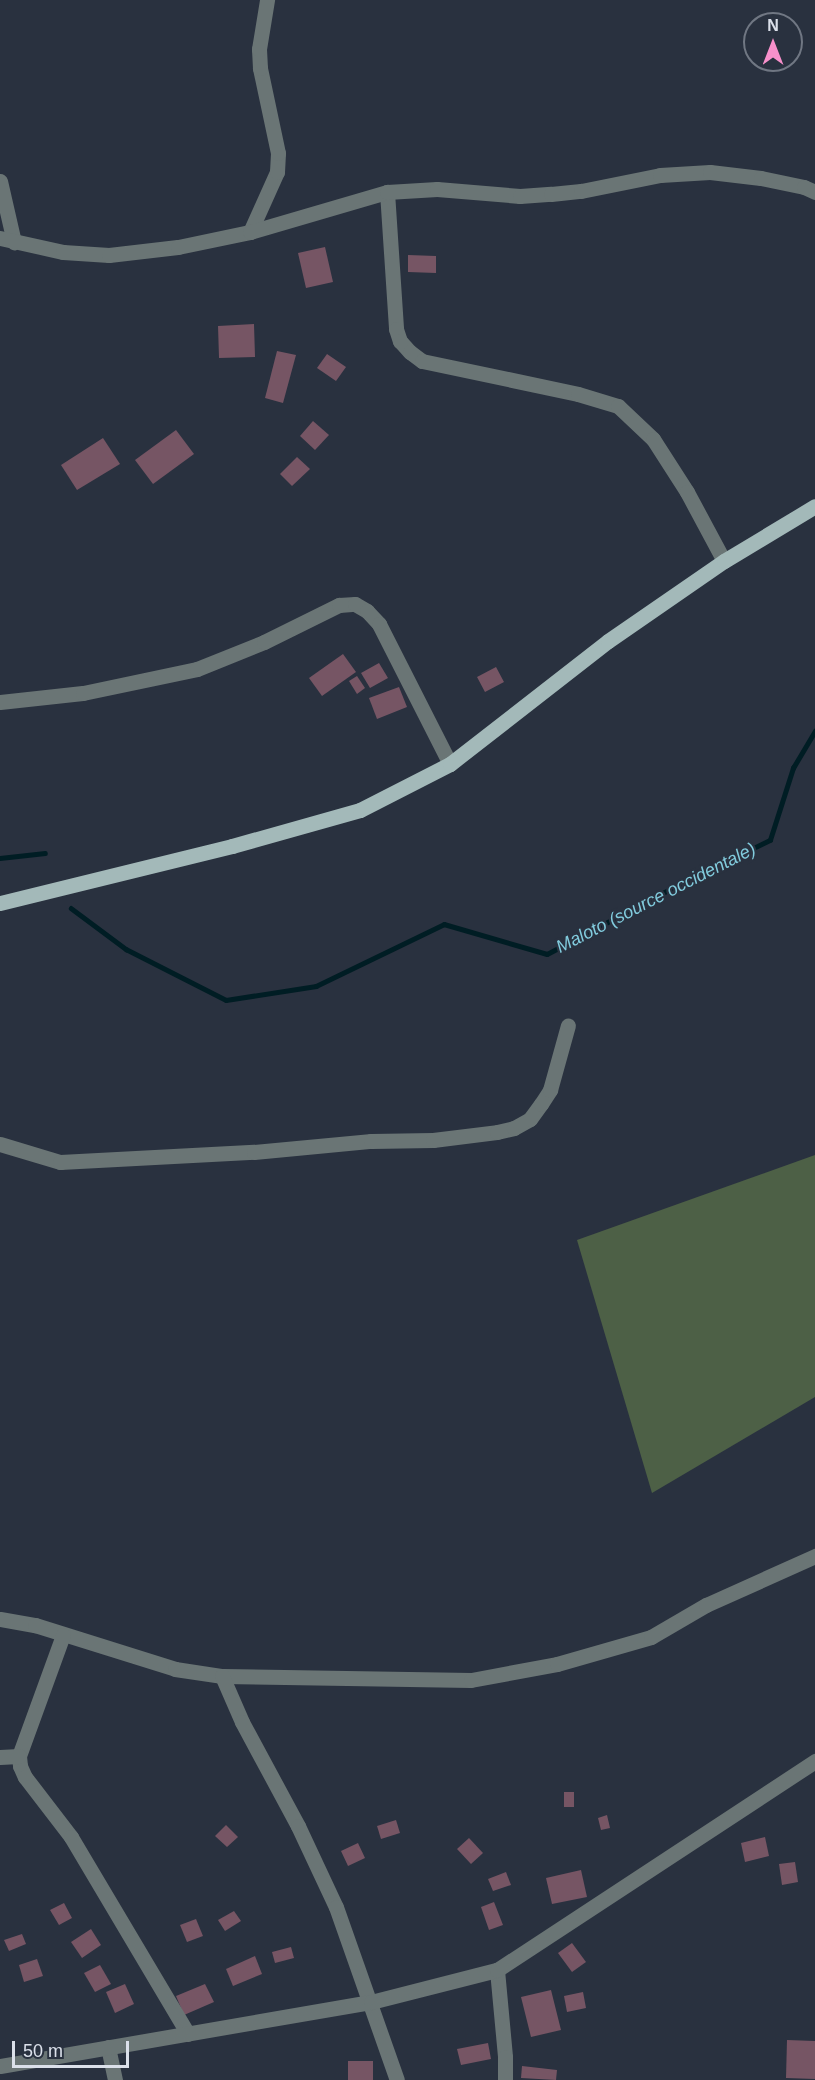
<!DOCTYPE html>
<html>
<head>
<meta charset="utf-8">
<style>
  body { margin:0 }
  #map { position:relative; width:815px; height:2080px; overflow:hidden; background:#29313f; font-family:Arial,sans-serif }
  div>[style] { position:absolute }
  .forest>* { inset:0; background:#4d6046 }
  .stream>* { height:4.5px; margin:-2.25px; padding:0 2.25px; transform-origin:2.25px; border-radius:2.25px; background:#001d24 }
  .building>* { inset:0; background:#765564 }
  .minor>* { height:15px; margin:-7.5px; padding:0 7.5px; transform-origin:7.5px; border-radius:7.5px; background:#6a7575 }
  .major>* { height:15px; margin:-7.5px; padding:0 7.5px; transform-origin:7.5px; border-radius:7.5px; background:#a3b9b9 }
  span { translate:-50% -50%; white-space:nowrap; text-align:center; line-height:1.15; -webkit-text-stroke:4.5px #29313f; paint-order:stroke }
  .water-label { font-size:18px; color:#82ccde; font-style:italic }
  .north { position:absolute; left:743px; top:12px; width:60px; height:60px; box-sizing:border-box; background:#29313f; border:2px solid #707783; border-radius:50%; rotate:0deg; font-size:16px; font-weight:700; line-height:24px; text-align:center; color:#dbe0ea }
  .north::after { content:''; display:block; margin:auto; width:21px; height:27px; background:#f890cb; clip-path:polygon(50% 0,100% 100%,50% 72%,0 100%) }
  .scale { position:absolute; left:12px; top:2041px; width:117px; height:27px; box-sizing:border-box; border:3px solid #dbe0ea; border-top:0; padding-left:8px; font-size:18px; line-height:21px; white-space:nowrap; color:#dbe0ea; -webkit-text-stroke:4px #29313f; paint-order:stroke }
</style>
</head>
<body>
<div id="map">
  <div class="forest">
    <i style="clip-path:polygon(815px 1155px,815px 1397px,652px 1493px,577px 1240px)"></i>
  </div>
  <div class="stream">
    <i style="left:0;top:858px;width:45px;rotate:-6.3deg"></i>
    <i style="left:71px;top:908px;width:69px;rotate:36.7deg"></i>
    <i style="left:126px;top:949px;width:112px;rotate:27deg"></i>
    <i style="left:226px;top:1000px;width:91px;rotate:-8.8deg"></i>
    <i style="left:316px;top:986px;width:142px;rotate:-25.8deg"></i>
    <i style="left:444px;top:924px;width:107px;rotate:16.2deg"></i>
    <i style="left:547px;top:954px;width:141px;rotate:-27.8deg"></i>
    <i style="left:672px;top:888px;width:109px;rotate:-26.1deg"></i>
    <i style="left:770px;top:840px;width:76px;rotate:-72.3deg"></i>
    <i style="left:793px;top:768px;width:43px;rotate:-59.3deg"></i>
  </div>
  <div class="building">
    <i style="clip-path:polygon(325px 247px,333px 282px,306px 288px,298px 253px)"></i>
    <i style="clip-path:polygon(408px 255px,436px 256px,436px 273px,408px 272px)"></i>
    <i style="clip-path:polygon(254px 324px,255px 357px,219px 358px,218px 326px)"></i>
    <i style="clip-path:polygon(277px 351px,296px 355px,283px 403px,265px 398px)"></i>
    <i style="clip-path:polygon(327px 354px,346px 367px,336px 381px,317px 368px)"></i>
    <i style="clip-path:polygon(313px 421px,329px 435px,315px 450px,300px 436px)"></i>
    <i style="clip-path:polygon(176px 430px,194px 454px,153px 484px,135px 460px)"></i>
    <i style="clip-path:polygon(103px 438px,120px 464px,77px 490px,61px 465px)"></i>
    <i style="clip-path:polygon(297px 457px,310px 469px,292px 486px,280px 474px)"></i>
    <i style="clip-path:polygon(343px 654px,356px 672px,322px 696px,309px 678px)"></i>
    <i style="clip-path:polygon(379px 663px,388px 678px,370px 688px,361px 673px)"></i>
    <i style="clip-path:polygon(496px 667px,504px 682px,485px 692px,477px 677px)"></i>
    <i style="clip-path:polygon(357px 676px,365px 688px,357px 694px,349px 681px)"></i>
    <i style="clip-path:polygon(399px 687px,407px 707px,377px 719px,369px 698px)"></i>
    <i style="clip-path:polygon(564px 1792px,574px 1792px,574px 1807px,564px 1807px)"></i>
    <i style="clip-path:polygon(607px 1815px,610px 1828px,601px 1830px,598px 1818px)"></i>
    <i style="clip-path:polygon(396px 1820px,400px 1833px,381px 1839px,377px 1826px)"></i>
    <i style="clip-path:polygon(226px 1825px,238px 1837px,227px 1847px,215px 1836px)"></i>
    <i style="clip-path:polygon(765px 1837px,769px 1856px,745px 1862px,741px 1843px)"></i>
    <i style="clip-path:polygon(469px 1838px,483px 1853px,471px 1864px,457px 1849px)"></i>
    <i style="clip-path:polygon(358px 1843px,365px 1858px,348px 1866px,341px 1851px)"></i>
    <i style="clip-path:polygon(795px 1862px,798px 1882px,782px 1885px,779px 1864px)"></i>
    <i style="clip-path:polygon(581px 1870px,587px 1897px,552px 1904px,546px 1878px)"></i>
    <i style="clip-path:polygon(506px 1872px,511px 1885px,493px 1891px,488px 1879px)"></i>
    <i style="clip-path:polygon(494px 1902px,503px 1925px,489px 1930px,481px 1907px)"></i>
    <i style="clip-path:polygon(64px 1903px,72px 1918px,59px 1925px,50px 1910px)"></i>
    <i style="clip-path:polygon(234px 1911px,241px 1921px,225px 1931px,218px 1920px)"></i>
    <i style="clip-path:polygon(196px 1919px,203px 1936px,187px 1942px,180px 1925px)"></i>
    <i style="clip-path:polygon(91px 1929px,101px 1945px,82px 1958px,71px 1942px)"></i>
    <i style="clip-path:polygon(22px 1934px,26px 1944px,9px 1951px,4px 1940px)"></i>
    <i style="clip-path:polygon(572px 1943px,586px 1962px,572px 1972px,558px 1953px)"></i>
    <i style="clip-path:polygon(291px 1947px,294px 1958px,275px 1963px,272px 1952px)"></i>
    <i style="clip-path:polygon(255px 1956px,262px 1974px,233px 1986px,226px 1969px)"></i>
    <i style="clip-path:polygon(37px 1959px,43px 1976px,24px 1982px,19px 1965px)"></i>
    <i style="clip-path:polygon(100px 1965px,111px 1984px,95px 1992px,84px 1973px)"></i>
    <i style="clip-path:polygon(125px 1984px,134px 2004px,115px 2013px,106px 1992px)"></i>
    <i style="clip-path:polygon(205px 1984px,214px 2002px,184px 2015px,176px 1996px)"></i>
    <i style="clip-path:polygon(551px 1990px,561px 2030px,531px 2037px,521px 1997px)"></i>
    <i style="clip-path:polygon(583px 1992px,586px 2008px,567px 2012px,564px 1996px)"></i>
    <i style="clip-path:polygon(787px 2040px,815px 2041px,815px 2079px,786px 2078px)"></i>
    <i style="clip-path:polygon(488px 2043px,491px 2059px,461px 2065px,457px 2049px)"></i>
    <i style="clip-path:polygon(348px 2061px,373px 2061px,373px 2080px,348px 2080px)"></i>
    <i style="clip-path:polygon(522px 2066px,557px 2070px,556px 2080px,521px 2078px)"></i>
  </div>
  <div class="minor">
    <i style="left:0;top:181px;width:63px;rotate:77.1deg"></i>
    <i style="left:387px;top:192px;width:137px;rotate:86.2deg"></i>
    <i style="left:396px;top:329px;width:13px;rotate:72deg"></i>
    <i style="left:400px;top:341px;width:15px;rotate:48deg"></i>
    <i style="left:410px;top:352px;width:15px;rotate:37deg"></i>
    <i style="left:422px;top:361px;width:159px;rotate:11.9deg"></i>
    <i style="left:578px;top:394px;width:42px;rotate:16.7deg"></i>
    <i style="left:618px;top:406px;width:48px;rotate:43.3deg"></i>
    <i style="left:653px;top:439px;width:63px;rotate:57.3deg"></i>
    <i style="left:687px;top:492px;width:78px;rotate:61.8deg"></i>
    <i style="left:250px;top:232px;width:66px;rotate:-65.8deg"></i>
    <i style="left:277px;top:172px;width:19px;rotate:-87deg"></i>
    <i style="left:278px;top:153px;width:87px;rotate:-102deg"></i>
    <i style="left:260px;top:68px;width:19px;rotate:-93deg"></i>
    <i style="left:259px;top:49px;width:50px;rotate:-80.7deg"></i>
    <i style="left:0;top:238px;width:65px;rotate:12.5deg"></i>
    <i style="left:63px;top:252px;width:46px;rotate:3.7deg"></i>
    <i style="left:109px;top:255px;width:69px;rotate:-6.6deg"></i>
    <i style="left:178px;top:247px;width:74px;rotate:-11.8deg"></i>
    <i style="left:250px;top:232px;width:143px;rotate:-16.3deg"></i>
    <i style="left:387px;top:192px;width:50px;rotate:-3.4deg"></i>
    <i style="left:437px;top:189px;width:83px;rotate:4.8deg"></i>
    <i style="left:520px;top:196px;width:31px;rotate:-4deg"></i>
    <i style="left:551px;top:194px;width:30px;rotate:-6deg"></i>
    <i style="left:581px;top:191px;width:81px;rotate:-11.4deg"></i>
    <i style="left:660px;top:175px;width:50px;rotate:-3.4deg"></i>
    <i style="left:710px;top:172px;width:51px;rotate:6.7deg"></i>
    <i style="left:761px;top:178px;width:44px;rotate:11.8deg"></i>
    <i style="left:804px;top:187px;width:12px;rotate:24deg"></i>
    <i style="left:0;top:702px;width:83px;rotate:-6.2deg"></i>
    <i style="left:83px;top:693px;width:116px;rotate:-11.9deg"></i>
    <i style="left:197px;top:669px;width:72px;rotate:-21.9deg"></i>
    <i style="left:264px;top:642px;width:84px;rotate:-26.3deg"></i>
    <i style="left:339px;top:605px;width:16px;rotate:-4deg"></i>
    <i style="left:355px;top:604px;width:14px;rotate:30deg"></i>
    <i style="left:367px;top:611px;width:18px;rotate:47deg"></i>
    <i style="left:379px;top:624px;width:157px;rotate:63.1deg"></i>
    <i style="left:0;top:1144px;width:63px;rotate:16.7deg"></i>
    <i style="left:60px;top:1162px;width:194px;rotate:-3deg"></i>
    <i style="left:254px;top:1152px;width:118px;rotate:-5.4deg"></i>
    <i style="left:371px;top:1141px;width:62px;rotate:-0.9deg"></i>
    <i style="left:433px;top:1140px;width:64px;rotate:-7.1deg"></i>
    <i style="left:497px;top:1132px;width:17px;rotate:-13deg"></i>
    <i style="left:514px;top:1128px;width:18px;rotate:-29deg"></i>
    <i style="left:530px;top:1119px;width:19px;rotate:-54deg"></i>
    <i style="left:541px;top:1104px;width:17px;rotate:-57deg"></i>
    <i style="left:550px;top:1090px;width:67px;rotate:-74.5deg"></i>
    <i style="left:0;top:1619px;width:36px;rotate:10deg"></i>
    <i style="left:35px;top:1625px;width:147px;rotate:17.4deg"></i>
    <i style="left:175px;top:1669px;width:48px;rotate:8.5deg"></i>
    <i style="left:222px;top:1676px;width:249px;rotate:0.9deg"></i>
    <i style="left:471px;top:1680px;width:87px;rotate:-10.5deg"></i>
    <i style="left:557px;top:1664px;width:98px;rotate:-16deg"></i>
    <i style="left:651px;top:1637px;width:64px;rotate:-30.2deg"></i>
    <i style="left:706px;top:1605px;width:120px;rotate:-24.2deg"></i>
    <i style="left:63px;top:1635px;width:129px;rotate:110deg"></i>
    <i style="left:19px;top:1756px;width:10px;rotate:84deg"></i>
    <i style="left:20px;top:1766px;width:12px;rotate:66deg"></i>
    <i style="left:25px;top:1777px;width:76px;rotate:52.5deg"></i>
    <i style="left:71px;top:1837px;width:229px;rotate:59.3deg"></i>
    <i style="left:222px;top:1676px;width:50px;rotate:66.5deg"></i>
    <i style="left:242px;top:1722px;width:118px;rotate:61.7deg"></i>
    <i style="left:298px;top:1826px;width:89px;rotate:64.9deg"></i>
    <i style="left:336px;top:1907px;width:183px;rotate:70.6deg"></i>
    <i style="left:0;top:1757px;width:19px;rotate:-3deg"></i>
    <i style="left:497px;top:1970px;width:87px;rotate:84.7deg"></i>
    <i style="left:505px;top:2057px;width:23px;rotate:90deg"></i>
    <i style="left:108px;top:2047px;width:34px;rotate:78deg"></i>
    <i style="left:0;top:2066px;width:376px;rotate:-9.8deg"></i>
    <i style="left:371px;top:2002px;width:130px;rotate:-14.3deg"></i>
    <i style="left:497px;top:1970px;width:381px;rotate:-33.3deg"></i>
  </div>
  <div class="major">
    <i style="left:0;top:903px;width:239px;rotate:-13.8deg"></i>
    <i style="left:232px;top:846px;width:133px;rotate:-15.7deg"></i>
    <i style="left:360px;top:810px;width:101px;rotate:-27.1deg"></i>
    <i style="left:450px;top:764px;width:200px;rotate:-37.9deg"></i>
    <i style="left:608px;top:641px;width:141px;rotate:-34.6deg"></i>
    <i style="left:724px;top:561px;width:106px;rotate:-31.1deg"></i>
  </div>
  <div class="water-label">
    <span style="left:656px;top:898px;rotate:-27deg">Maloto (source occidentale)</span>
  </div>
  <div class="north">N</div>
  <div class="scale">50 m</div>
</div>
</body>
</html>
